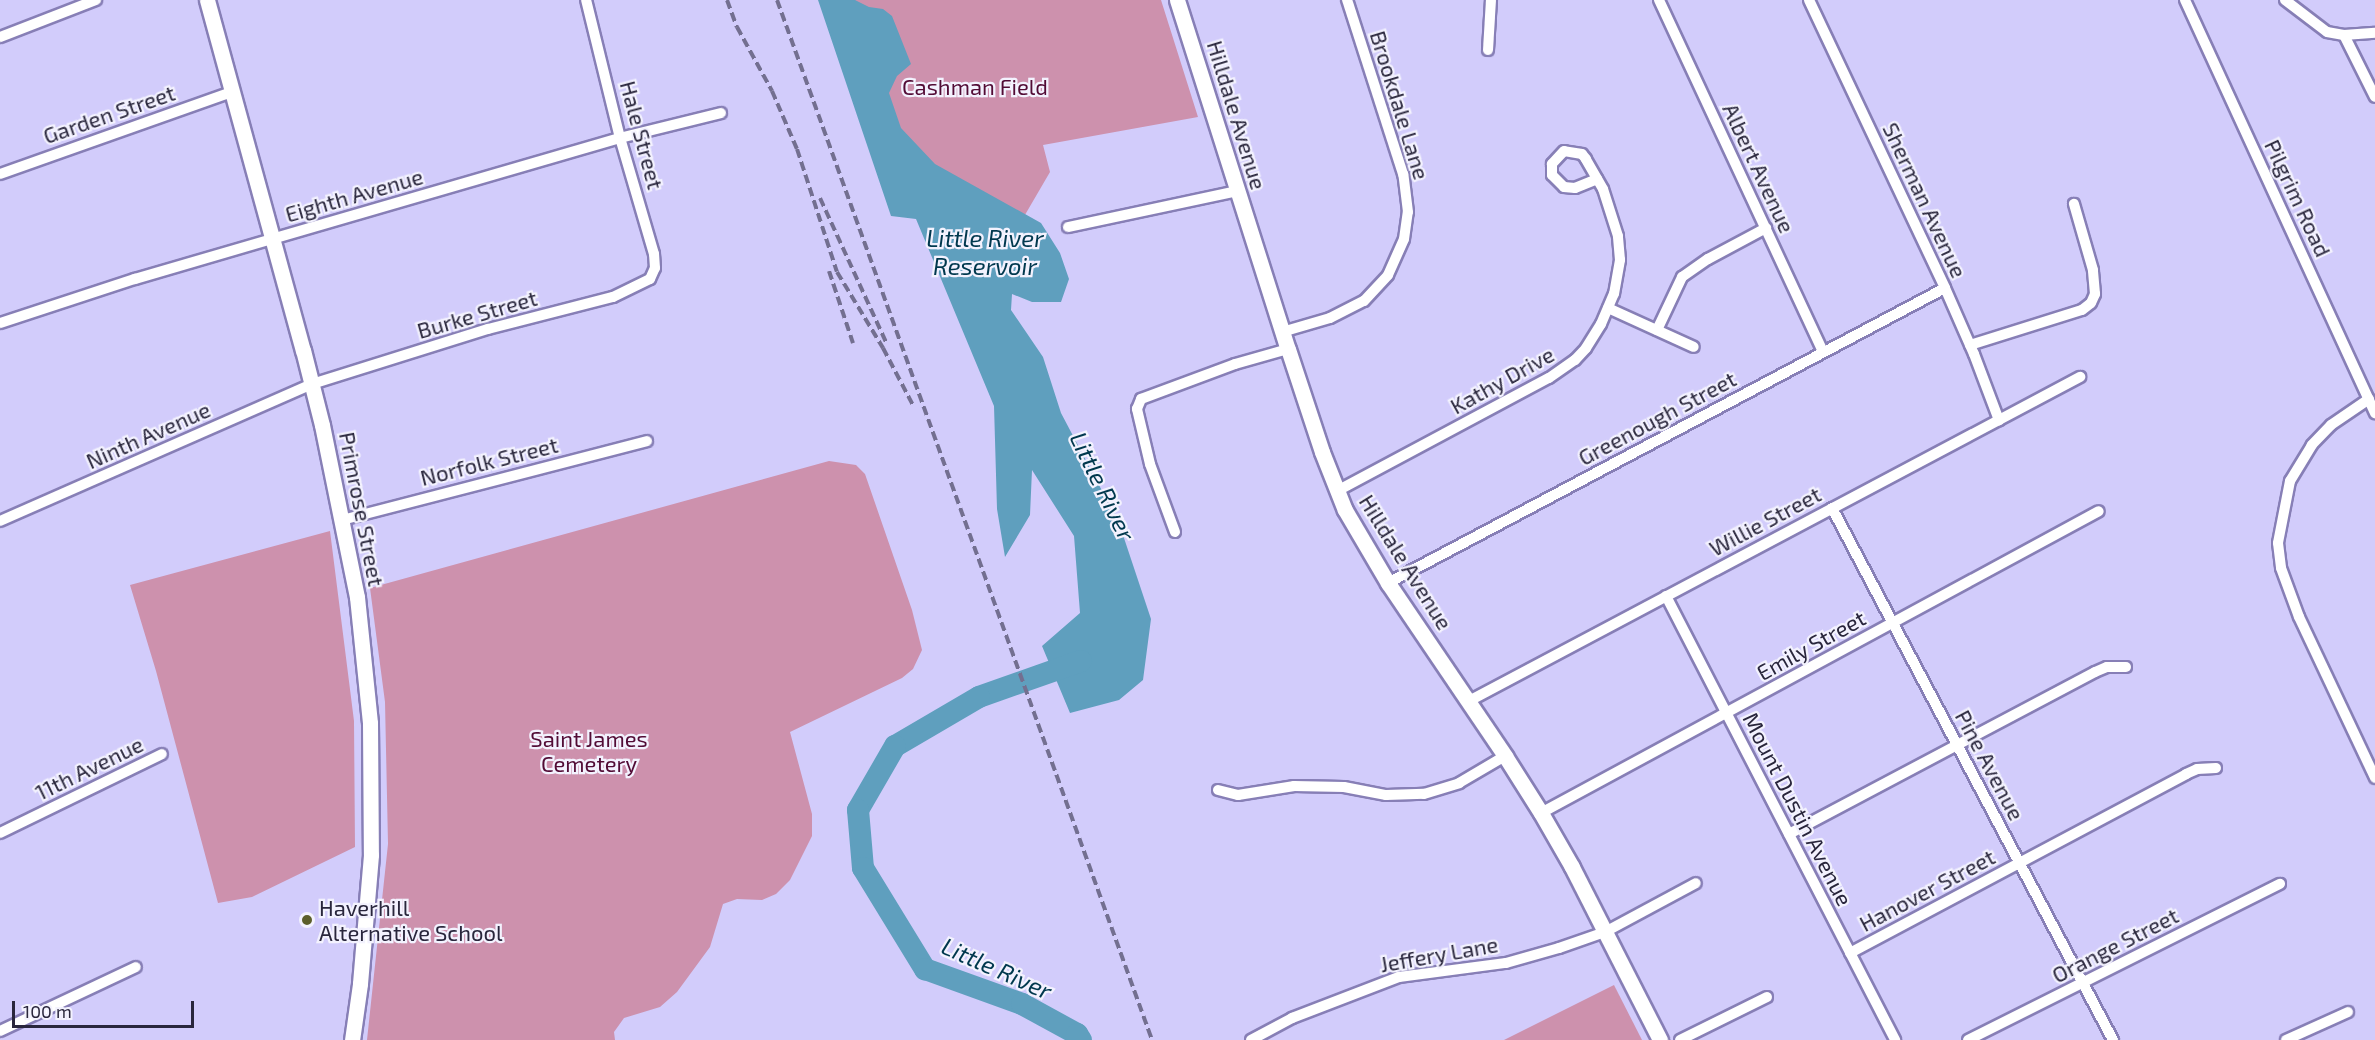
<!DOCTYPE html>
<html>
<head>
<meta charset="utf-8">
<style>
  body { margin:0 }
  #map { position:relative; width:2375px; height:1040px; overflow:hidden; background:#d2ccfb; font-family:"Exo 2",sans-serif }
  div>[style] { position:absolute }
  .green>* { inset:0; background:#cd91ad }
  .water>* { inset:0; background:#5f9fbe }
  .river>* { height:22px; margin:-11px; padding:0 11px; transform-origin:11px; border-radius:11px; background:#5f9fbe }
  .roads { filter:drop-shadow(2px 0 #877fb6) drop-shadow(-2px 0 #877fb6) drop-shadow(0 2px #877fb6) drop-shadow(0 -2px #877fb6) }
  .street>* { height:10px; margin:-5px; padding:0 5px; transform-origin:5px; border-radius:5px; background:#fff }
  .secondary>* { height:15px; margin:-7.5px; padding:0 7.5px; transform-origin:7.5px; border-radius:7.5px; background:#fff }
  .rail>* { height:4px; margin-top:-2px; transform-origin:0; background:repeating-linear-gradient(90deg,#736f90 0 9px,transparent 0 13.5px) }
  .dots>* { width:16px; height:16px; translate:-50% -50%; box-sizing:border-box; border:3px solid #f3f2fe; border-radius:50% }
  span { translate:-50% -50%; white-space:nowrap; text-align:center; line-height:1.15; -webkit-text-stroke:4.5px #f3f2fe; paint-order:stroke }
  .park-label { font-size:22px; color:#520b35 }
  .street-label { font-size:22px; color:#29263c }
  .poi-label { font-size:22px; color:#29263c }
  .left { translate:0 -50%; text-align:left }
  .water-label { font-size:24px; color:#00384e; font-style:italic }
  .scale { position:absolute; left:12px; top:1001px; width:182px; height:27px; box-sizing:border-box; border:3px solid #29263c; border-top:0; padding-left:8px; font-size:18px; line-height:21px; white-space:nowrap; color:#29263c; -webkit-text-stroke:4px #f3f2fe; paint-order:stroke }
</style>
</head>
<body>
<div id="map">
  <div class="green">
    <i style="clip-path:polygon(844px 0,1161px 0,1198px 117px,1043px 145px,1050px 172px,1022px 220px,980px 205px,900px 136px)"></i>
    <i style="clip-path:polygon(829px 461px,856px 465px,865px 474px,912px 610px,922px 650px,913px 669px,902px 678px,790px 732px,812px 814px,812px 836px,790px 880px,776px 894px,762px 900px,737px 899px,723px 904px,710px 947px,677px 992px,660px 1007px,624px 1018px,614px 1032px,615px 1040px,367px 1040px,388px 844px,385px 702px,370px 588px)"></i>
    <i style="clip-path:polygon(330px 531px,354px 721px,355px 847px,252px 897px,218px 903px,156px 671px,130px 585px)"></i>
    <i style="clip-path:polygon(1614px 985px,1642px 1040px,1504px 1040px)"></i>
  </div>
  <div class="water">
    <i style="clip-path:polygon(818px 0,855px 0,869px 7px,883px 9px,892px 16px,911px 64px,897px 76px,889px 93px,901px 128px,935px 164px,1041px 223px,1060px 253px,1069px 279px,1061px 302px,1032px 302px,1012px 294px,1011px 310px,1043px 357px,1061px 413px,1119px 523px,1151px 619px,1143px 680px,1119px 700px,1070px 713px,1042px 646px,1080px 613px,1074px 536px,1032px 470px,1030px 515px,1005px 557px,997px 509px,994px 406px,916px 219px,891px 216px)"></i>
  </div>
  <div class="river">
    <i style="left:1081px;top:661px;width:108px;rotate:160.6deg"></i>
    <i style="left:979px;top:697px;width:97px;rotate:149.7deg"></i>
    <i style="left:895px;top:746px;width:74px;rotate:120deg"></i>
    <i style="left:858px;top:810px;width:58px;rotate:85.1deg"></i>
    <i style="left:863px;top:868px;width:119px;rotate:58.5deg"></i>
    <i style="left:925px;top:969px;width:103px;rotate:19.8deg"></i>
    <i style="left:1022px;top:1004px;width:63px;rotate:28.6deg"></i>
    <i style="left:1077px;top:1034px;width:7px;rotate:56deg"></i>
  </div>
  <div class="roads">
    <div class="street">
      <i style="left:1659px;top:0;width:388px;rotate:65deg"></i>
      <i style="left:1809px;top:0;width:318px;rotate:64.7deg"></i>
      <i style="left:1945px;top:288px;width:72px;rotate:66.3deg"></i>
      <i style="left:1974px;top:354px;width:71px;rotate:69.3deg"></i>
      <i style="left:2185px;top:0;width:455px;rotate:65.3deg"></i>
      <i style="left:2285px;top:0;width:53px;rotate:37.3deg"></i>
      <i style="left:2327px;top:32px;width:17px;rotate:10deg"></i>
      <i style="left:2344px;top:35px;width:31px;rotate:-4deg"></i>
      <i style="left:2344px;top:35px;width:69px;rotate:63.4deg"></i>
      <i style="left:0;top:37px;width:103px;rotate:-21.1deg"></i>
      <i style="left:1488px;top:50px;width:50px;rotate:-86.6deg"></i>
      <i style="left:0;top:174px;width:246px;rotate:-19.5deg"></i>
      <i style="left:1068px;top:227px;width:173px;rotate:-12deg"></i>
      <i style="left:1608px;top:308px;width:94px;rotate:24.4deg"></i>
      <i style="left:0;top:323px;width:142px;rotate:-18.1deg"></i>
      <i style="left:135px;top:279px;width:143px;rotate:-16.3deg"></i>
      <i style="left:272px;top:239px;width:362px;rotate:-16.2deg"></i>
      <i style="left:620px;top:138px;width:104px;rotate:-13.9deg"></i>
      <i style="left:1657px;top:330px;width:59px;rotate:-64.7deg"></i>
      <i style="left:1682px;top:277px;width:32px;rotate:-35deg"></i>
      <i style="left:1708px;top:259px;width:66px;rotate:-28.1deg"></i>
      <i style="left:1282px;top:332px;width:50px;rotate:-16.3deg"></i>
      <i style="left:1330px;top:318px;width:38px;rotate:-27deg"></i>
      <i style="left:1364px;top:301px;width:35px;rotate:-47deg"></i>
      <i style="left:1388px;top:275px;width:39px;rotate:-66deg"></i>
      <i style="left:1404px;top:239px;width:27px;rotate:-82deg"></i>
      <i style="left:1408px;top:212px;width:38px;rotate:-97deg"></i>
      <i style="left:1403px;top:174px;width:183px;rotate:-107.8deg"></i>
      <i style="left:1970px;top:345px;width:117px;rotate:-17.4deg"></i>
      <i style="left:2082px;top:310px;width:11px;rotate:-38deg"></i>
      <i style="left:2091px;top:303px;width:10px;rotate:-66deg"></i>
      <i style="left:2095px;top:294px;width:24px;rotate:-95deg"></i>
      <i style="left:2093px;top:270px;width:69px;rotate:-106.1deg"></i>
      <i style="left:2369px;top:399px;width:46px;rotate:145.6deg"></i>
      <i style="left:2331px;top:425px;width:28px;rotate:134deg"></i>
      <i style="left:2312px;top:445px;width:42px;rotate:121.4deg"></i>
      <i style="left:2290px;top:481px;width:63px;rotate:101deg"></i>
      <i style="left:2278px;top:543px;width:25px;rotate:83deg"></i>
      <i style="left:2281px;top:568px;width:52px;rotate:69.8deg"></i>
      <i style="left:2299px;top:617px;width:178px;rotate:64.7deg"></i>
      <i style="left:1337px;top:491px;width:240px;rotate:-28.1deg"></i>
      <i style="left:1549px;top:378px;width:32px;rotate:-35deg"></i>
      <i style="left:1575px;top:360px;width:16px;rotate:-47deg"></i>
      <i style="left:1586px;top:348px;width:28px;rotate:-58deg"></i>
      <i style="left:1601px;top:324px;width:33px;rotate:-67deg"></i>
      <i style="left:1614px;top:294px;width:35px;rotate:-80deg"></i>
      <i style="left:1620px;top:260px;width:24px;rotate:-95deg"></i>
      <i style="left:1618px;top:236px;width:49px;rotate:-107.7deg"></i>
      <i style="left:1603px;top:189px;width:34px;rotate:-120deg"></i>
      <i style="left:1586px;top:159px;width:6px;rotate:-129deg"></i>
      <i style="left:1582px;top:154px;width:18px;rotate:-171deg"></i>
      <i style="left:1564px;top:151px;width:18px;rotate:133deg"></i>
      <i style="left:1552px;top:164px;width:11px;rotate:90deg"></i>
      <i style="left:1552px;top:175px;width:17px;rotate:45deg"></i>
      <i style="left:1564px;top:187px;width:11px;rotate:5deg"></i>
      <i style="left:1575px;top:188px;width:24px;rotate:-22deg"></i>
      <i style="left:1832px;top:508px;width:602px;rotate:62.16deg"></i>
      <i style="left:342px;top:520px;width:315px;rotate:-14.5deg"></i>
      <i style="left:0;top:521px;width:341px;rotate:-23.7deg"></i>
      <i style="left:312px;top:384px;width:184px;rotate:-17.4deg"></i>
      <i style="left:488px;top:329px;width:129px;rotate:-14.4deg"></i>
      <i style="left:613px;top:297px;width:41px;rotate:-25.9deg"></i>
      <i style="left:650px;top:279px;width:12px;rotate:-66deg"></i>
      <i style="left:655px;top:268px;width:14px;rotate:-94deg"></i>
      <i style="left:654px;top:254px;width:121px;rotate:-106.3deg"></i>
      <i style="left:620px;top:138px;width:142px;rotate:-103.8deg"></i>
      <i style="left:1175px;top:532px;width:72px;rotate:-110.2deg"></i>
      <i style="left:1150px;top:464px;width:57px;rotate:-103.3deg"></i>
      <i style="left:1137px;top:409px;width:11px;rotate:-68deg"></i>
      <i style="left:1141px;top:399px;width:100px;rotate:-20.4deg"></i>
      <i style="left:1235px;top:364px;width:55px;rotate:-15.8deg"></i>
      <i style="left:1388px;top:583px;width:630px;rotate:-27.91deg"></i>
      <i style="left:1666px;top:596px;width:500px;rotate:62.7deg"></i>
      <i style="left:1469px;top:701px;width:692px;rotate:-27.94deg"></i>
      <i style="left:1218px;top:790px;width:21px;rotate:14deg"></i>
      <i style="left:1238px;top:795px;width:57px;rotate:-9.1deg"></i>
      <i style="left:1294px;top:786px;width:50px;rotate:1.1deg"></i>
      <i style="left:1344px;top:787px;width:43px;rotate:10.8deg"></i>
      <i style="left:1386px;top:795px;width:38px;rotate:-2deg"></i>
      <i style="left:1424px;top:794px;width:37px;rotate:-17deg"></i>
      <i style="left:1459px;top:783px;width:53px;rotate:-30.4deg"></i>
      <i style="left:1541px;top:813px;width:634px;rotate:-28.42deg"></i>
      <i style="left:0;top:833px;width:180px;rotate:-26deg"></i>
      <i style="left:1789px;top:834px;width:346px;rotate:-27.9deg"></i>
      <i style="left:2095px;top:672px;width:13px;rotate:-23deg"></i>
      <i style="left:2107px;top:667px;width:19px"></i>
      <i style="left:1850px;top:953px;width:381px;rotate:-28deg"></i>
      <i style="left:2186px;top:774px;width:12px;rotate:-24deg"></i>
      <i style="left:2197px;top:769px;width:19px;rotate:-3deg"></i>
      <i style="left:0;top:1031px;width:150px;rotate:-25.2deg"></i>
      <i style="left:1251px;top:1040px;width:47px;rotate:-28.2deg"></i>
      <i style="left:1292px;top:1018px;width:115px;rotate:-21deg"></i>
      <i style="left:1399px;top:977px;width:108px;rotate:-7.5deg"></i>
      <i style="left:1506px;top:963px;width:55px;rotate:-15.8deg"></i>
      <i style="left:1559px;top:948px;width:49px;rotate:-19.2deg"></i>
      <i style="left:1605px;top:932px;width:103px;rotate:-28.3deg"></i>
      <i style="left:1680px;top:1040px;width:97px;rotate:-26.3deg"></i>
      <i style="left:1968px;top:1040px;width:349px;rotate:-26.6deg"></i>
      <i style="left:2286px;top:1040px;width:68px;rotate:-24.3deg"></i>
    </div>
    <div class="secondary">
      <i style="left:207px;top:0;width:363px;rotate:74.7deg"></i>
      <i style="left:303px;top:350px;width:77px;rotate:75.8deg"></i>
      <i style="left:322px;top:425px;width:176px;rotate:78.5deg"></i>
      <i style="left:357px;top:597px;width:127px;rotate:84.1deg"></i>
      <i style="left:370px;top:723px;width:132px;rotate:89.6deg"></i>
      <i style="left:371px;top:855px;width:129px;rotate:94.9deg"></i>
      <i style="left:360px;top:984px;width:57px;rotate:98.1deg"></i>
      <i style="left:1177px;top:0;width:366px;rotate:72.4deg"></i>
      <i style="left:1288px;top:349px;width:108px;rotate:71.7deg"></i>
      <i style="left:1322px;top:452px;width:62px;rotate:68.4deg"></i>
      <i style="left:1345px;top:510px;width:85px;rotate:59.5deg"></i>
      <i style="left:1388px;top:583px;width:209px;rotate:55.9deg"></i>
      <i style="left:1505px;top:756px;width:67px;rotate:57.7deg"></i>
      <i style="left:1541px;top:813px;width:62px;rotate:60.1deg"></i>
      <i style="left:1572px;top:867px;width:194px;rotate:63deg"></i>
    </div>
  </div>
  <div class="rail">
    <i style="left:727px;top:0;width:29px;rotate:70deg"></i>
    <i style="left:737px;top:27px;width:73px;rotate:61.3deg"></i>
    <i style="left:772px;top:91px;width:63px;rotate:66.7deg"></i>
    <i style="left:797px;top:149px;width:129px;rotate:72deg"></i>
    <i style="left:837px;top:272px;width:89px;rotate:58.8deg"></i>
    <i style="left:883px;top:348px;width:67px;rotate:62.3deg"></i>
    <i style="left:777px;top:0;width:1106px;rotate:70.17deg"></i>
    <i style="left:820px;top:198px;width:158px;rotate:65.4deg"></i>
    <i style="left:829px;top:271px;width:76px;rotate:71.6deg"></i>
  </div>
  <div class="dots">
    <i style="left:307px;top:920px;background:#5c5e2b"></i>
  </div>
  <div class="park-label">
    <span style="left:975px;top:87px">Cashman Field</span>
    <span style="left:589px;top:751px">Saint James<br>Cemetery</span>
  </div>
  <div class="street-label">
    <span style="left:1400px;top:105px;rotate:73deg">Brookdale Lane</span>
    <span style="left:109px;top:114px;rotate:-19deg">Garden Street</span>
    <span style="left:1237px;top:115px;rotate:73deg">Hilldale Avenue</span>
    <span style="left:642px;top:135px;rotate:75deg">Hale Street</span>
    <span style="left:1759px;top:168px;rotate:65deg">Albert Avenue</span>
    <span style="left:354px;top:195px;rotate:-16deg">Eighth Avenue</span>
    <span style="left:2298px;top:198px;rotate:65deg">Pilgrim Road</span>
    <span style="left:1925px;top:200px;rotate:65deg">Sherman Avenue</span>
    <span style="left:477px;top:314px;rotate:-16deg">Burke Street</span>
    <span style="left:1502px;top:380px;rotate:-29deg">Kathy Drive</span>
    <span style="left:1657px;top:418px;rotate:-28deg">Greenough Street</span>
    <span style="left:148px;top:435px;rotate:-24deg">Ninth Avenue</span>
    <span style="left:489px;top:461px;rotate:-14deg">Norfolk Street</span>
    <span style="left:362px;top:509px;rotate:79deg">Primrose Street</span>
    <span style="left:1765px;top:521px;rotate:-28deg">Willie Street</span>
    <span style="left:1406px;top:562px;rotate:58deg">Hilldale Avenue</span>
    <span style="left:1811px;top:645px;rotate:-29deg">Emily Street</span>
    <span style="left:1990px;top:765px;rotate:62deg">Pine Avenue</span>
    <span style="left:89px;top:768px;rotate:-26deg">11th Avenue</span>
    <span style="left:1798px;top:809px;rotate:63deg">Mount Dustin Avenue</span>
    <span style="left:1927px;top:890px;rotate:-28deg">Hanover Street</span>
    <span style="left:2115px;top:945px;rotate:-27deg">Orange Street</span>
    <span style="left:1439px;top:954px;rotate:-10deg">Jeffery Lane</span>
  </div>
  <div class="poi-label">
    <span class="left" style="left:319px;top:920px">Haverhill<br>Alternative School</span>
  </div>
  <div class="water-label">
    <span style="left:985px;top:252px">Little River<br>Reservoir</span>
    <span style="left:1103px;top:486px;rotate:64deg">Little River</span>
    <span style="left:997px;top:968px;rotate:24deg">Little River</span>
  </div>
  <div class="scale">100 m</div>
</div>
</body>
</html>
